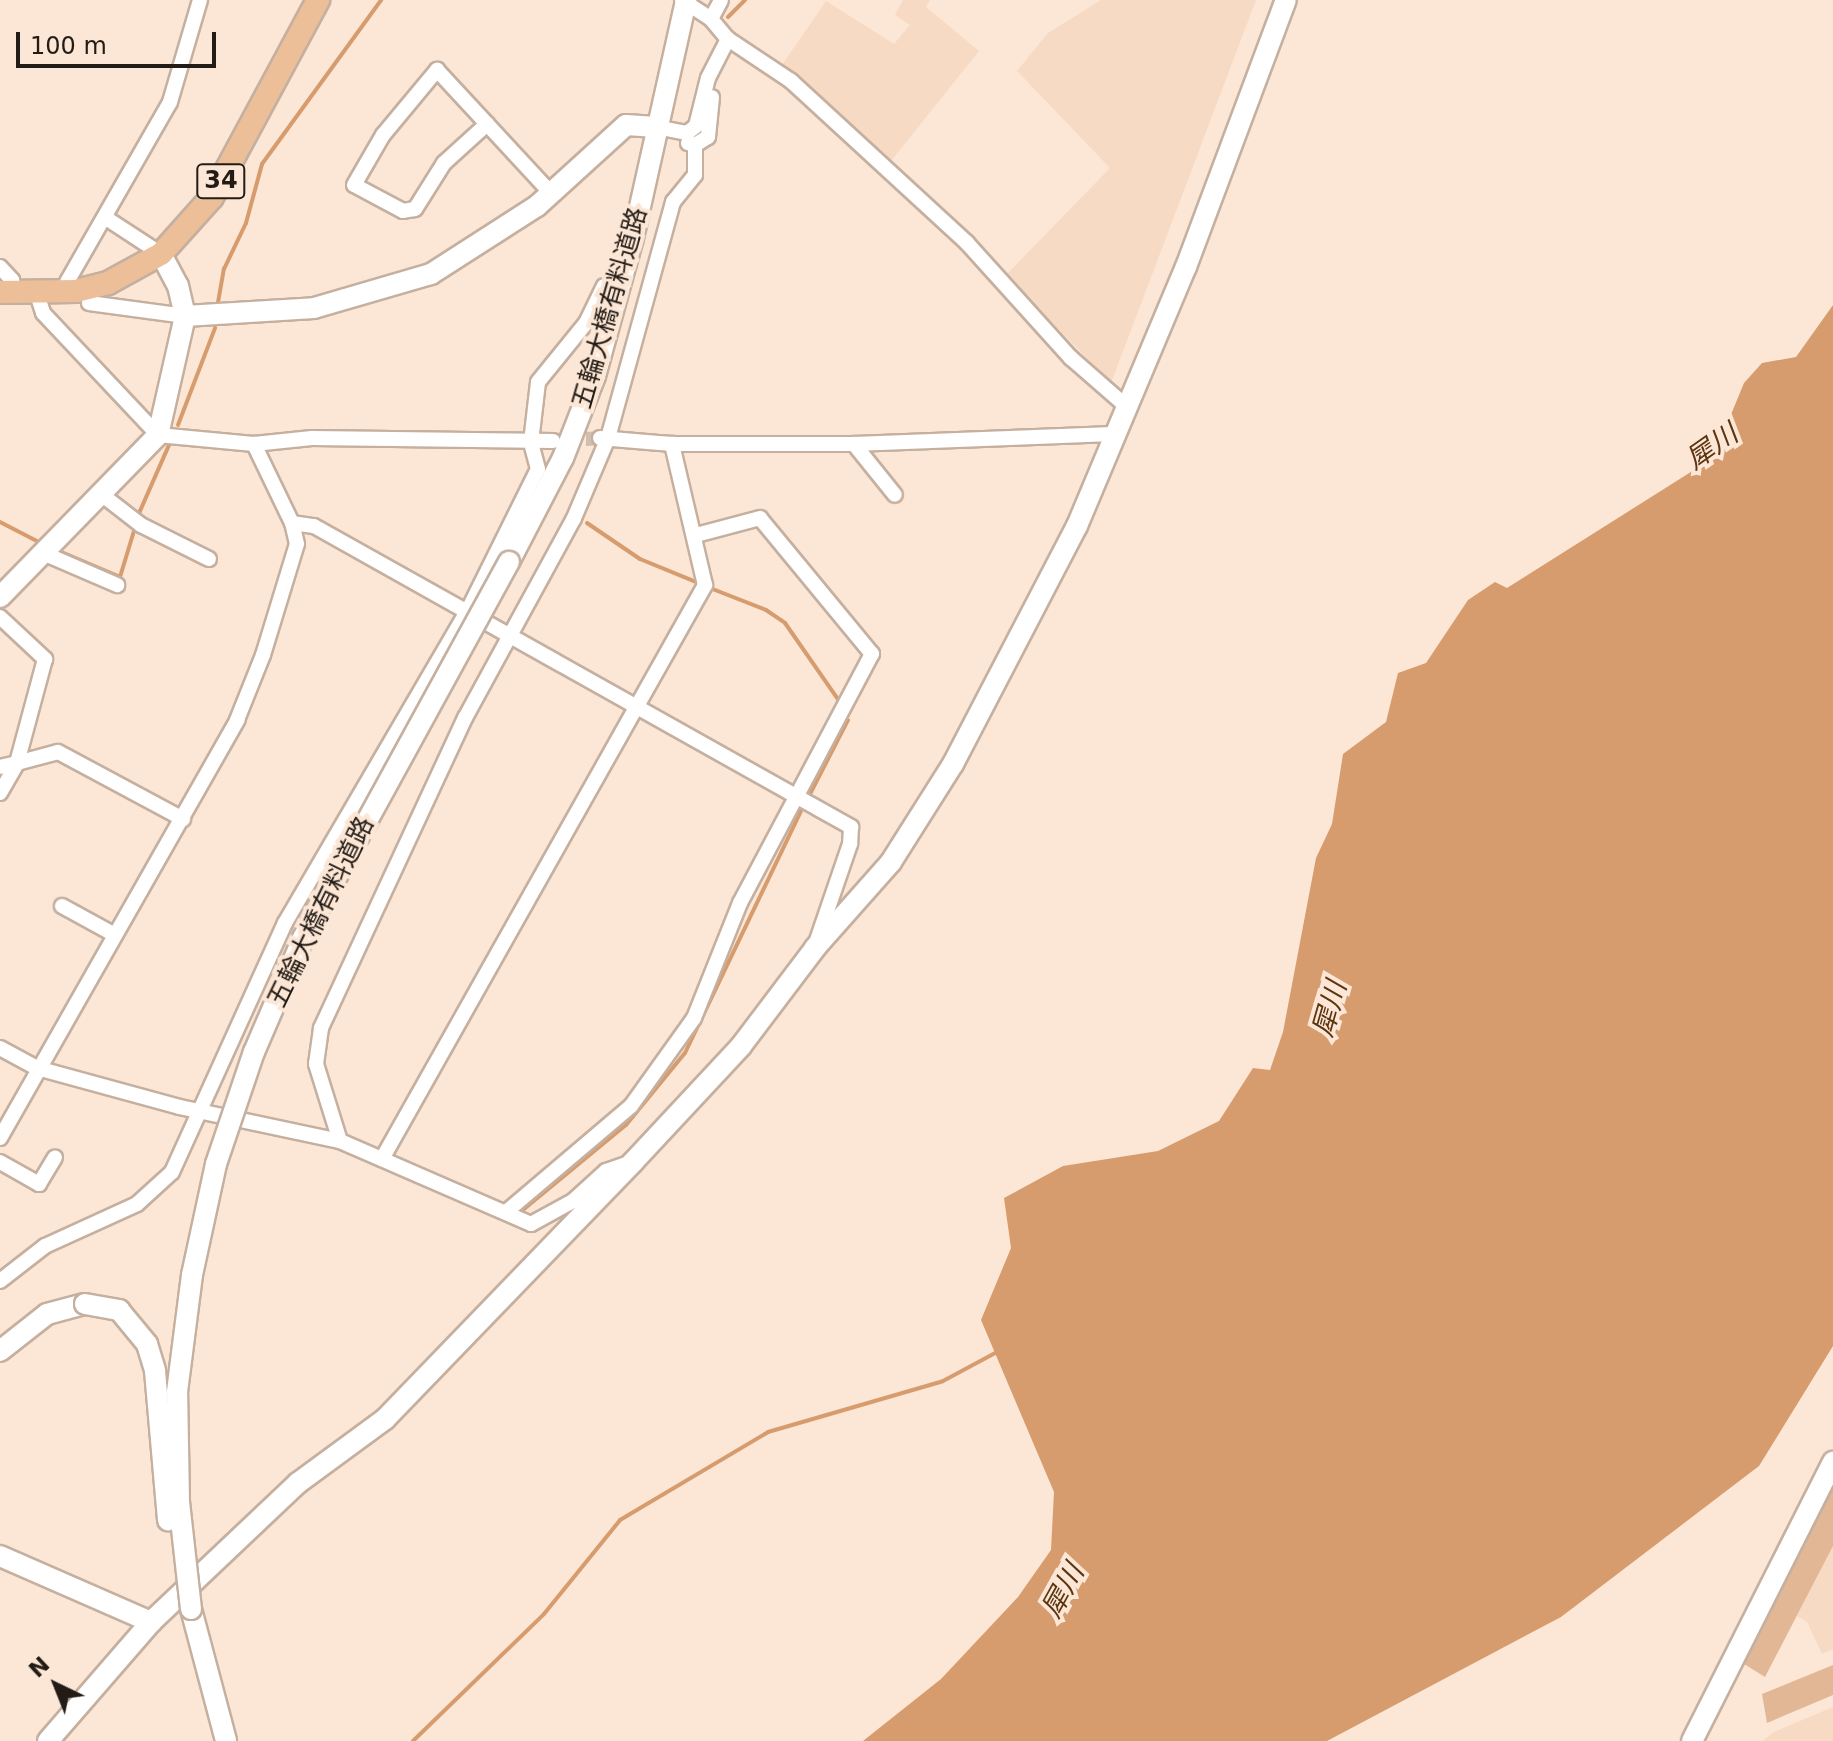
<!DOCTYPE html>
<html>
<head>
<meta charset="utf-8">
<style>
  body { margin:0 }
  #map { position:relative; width:1833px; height:1741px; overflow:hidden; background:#fce6d5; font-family:"DejaVu Sans","Noto Sans JP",sans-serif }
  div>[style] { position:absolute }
  .built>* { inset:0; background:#f7dac4 }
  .green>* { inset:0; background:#e1b796 }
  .water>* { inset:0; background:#d79c6e }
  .stream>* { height:4px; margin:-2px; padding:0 2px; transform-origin:2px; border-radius:2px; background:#d79c6e }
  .street-tunnel>* { height:14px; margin-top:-7px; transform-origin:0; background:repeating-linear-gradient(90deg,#d1beaf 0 14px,transparent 0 21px) }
  .roads { filter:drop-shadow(2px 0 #c5b0a0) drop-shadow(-2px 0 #c5b0a0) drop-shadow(0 2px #c5b0a0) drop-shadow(0 -2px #c5b0a0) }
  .street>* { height:14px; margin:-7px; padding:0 7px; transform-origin:7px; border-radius:7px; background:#fff }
  .secondary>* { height:20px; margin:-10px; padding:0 10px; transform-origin:10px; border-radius:10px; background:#fff }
  .primary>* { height:22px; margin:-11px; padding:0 11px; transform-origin:11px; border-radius:11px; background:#edbf99 }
  .bridges { filter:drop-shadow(2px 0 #c5b0a0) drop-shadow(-2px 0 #c5b0a0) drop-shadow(0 2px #c5b0a0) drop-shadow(0 -2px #c5b0a0) }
  .secondary-bridge>* { height:20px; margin:-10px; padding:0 10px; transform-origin:10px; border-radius:10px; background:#fff }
  span { translate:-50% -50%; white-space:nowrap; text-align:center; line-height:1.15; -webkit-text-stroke:8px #fce6d5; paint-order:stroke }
  .shield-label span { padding:2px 6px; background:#fce6d5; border:2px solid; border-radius:6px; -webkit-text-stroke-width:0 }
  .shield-label { font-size:24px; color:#231c16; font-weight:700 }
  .street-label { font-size:26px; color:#231c16 }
  .water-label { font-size:28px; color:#5b3410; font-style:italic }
  .north { position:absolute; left:16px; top:1645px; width:80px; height:80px; -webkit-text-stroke:6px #fce6d5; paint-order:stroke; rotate:317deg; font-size:22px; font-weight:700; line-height:32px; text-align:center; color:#231c16 }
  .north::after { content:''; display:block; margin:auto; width:28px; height:36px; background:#231c16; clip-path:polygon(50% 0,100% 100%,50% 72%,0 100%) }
  .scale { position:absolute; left:16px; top:32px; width:200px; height:36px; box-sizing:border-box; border:4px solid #231c16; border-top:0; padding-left:10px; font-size:24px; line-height:28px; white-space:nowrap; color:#231c16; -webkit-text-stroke:6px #fce6d5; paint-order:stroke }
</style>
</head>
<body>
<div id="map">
  <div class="built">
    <i style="clip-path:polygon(903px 0,930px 0,926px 7px,979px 51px,887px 166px,782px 65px,826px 1px,894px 44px,910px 25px,895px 15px)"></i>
    <i style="clip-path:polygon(1101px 0,1256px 0,1111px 383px,1006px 275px,1110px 168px,1017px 71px,1048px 33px)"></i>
    <i style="clip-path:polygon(1833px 1546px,1833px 1649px,1822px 1654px,1807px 1622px,1797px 1616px)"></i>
    <i style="clip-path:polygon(1833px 1707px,1833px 1741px,1762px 1741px,1774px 1732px)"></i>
  </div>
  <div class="green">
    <i style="clip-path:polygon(1833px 1477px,1833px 1546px,1765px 1677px,1741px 1662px)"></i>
    <i style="clip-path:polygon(1833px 1665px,1833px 1695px,1767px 1723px,1762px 1694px)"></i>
  </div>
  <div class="water">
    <i style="clip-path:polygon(1833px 305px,1833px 1346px,1759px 1466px,1561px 1617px,1327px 1741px,863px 1741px,941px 1679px,1018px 1597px,1051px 1550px,1054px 1492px,981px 1320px,1011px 1248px,1004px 1198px,1063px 1166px,1158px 1151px,1219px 1121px,1253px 1068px,1270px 1070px,1283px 1032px,1316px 858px,1332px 824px,1343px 754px,1386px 722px,1398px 673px,1426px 663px,1468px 600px,1495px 582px,1507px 588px,1713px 458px,1744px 383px,1762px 363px,1796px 357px)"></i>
  </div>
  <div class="stream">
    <i style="left:728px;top:17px;width:24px;rotate:-45deg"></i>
    <i style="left:217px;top:308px;width:40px;rotate:-80deg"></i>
    <i style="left:224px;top:269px;width:51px;rotate:-64.4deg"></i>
    <i style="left:246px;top:223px;width:61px;rotate:-74.8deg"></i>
    <i style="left:262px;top:164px;width:203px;rotate:-54deg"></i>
    <i style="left:178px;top:425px;width:104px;rotate:-69.1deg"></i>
    <i style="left:0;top:522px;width:42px;rotate:27.2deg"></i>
    <i style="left:587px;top:523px;width:64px;rotate:34.2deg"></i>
    <i style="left:640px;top:559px;width:61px;rotate:22.3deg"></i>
    <i style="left:59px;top:551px;width:66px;rotate:23.1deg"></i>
    <i style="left:120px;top:577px;width:69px;rotate:-73.1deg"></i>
    <i style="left:140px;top:511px;width:72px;rotate:-66.3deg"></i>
    <i style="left:710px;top:588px;width:60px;rotate:21.4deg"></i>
    <i style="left:766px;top:610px;width:23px;rotate:34deg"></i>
    <i style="left:785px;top:623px;width:96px;rotate:55.2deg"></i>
    <i style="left:810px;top:794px;width:83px;rotate:-62.8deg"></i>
    <i style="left:524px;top:1209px;width:132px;rotate:-39.5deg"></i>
    <i style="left:626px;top:1125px;width:93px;rotate:-50.7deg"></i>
    <i style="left:685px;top:1053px;width:268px;rotate:-64.4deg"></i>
    <i style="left:413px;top:1741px;width:182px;rotate:-44.1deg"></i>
    <i style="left:544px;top:1614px;width:121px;rotate:-51deg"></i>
    <i style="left:620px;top:1520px;width:172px;rotate:-30.7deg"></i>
    <i style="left:768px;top:1432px;width:182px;rotate:-16.2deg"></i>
    <i style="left:943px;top:1381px;width:64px;rotate:-28.2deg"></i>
  </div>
  <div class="street-tunnel">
    <i style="left:565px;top:440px;width:35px;rotate:-3deg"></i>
  </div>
  <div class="roads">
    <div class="street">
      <i style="left:682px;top:0;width:35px;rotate:33deg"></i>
      <i style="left:711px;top:19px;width:26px;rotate:50deg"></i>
      <i style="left:728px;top:39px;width:76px;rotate:33.7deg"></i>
      <i style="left:791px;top:81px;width:239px;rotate:42.6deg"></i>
      <i style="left:967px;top:243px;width:155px;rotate:47.9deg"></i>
      <i style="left:1071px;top:358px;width:74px;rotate:41.2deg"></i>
      <i style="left:711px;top:19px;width:21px;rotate:-62deg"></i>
      <i style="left:487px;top:124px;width:58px;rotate:137.8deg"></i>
      <i style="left:444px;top:163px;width:54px;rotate:122.2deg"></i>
      <i style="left:415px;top:209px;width:12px;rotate:171deg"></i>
      <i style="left:403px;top:211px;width:55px;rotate:-152deg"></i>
      <i style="left:354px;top:185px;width:58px;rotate:-59.9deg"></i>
      <i style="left:383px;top:135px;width:85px;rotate:-50.3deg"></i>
      <i style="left:437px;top:70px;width:74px;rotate:47.2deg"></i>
      <i style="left:487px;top:124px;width:94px;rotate:47.2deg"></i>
      <i style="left:656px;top:127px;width:32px;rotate:11deg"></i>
      <i style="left:687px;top:133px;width:11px;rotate:-38deg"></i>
      <i style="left:696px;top:126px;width:49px;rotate:-76deg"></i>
      <i style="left:708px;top:78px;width:44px;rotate:-62.9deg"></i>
      <i style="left:688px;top:143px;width:7px;rotate:16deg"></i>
      <i style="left:695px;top:145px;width:15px;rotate:-32deg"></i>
      <i style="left:708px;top:137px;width:40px;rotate:-84.3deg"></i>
      <i style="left:106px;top:218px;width:66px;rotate:33.2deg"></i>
      <i style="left:0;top:267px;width:18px;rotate:47deg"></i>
      <i style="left:12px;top:280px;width:13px;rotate:86deg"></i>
      <i style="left:67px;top:282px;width:207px;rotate:-60.2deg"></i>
      <i style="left:170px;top:102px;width:106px;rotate:-73.6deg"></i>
      <i style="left:37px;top:294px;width:20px;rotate:72deg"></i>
      <i style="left:43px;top:313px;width:168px;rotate:46.7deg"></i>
      <i style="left:158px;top:435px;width:96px;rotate:5.4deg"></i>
      <i style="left:254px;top:444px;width:58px;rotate:-5.9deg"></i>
      <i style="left:312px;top:438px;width:241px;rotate:0.7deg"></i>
      <i style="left:89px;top:303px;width:97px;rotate:7.7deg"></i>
      <i style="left:600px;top:438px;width:72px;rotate:4.8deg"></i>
      <i style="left:672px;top:444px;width:182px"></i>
      <i style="left:854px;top:444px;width:259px;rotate:-2.2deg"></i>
      <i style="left:854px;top:444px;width:65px;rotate:51.2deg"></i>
      <i style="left:101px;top:494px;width:51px;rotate:37.8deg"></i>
      <i style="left:141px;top:525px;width:76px;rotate:26.6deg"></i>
      <i style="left:292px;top:523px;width:22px;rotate:8deg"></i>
      <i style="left:314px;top:526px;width:616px;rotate:29.27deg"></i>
      <i style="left:851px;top:827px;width:17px;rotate:93deg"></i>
      <i style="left:850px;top:844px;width:108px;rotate:108.9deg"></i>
      <i style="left:43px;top:553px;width:81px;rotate:23.4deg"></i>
      <i style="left:0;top:617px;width:62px;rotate:43deg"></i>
      <i style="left:45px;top:659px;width:108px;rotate:105.1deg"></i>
      <i style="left:17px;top:763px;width:17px;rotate:167deg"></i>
      <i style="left:0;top:793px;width:34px;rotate:-60deg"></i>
      <i style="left:17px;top:763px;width:42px;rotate:-15deg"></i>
      <i style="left:58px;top:752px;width:142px;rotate:28.2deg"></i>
      <i style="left:62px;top:906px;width:60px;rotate:28.7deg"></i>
      <i style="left:0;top:1048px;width:42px;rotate:28.4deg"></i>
      <i style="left:37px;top:1068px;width:148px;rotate:15.3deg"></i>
      <i style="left:180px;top:1107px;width:164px;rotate:12deg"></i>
      <i style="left:340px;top:1141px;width:208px;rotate:23.5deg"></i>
      <i style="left:531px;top:1224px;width:48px;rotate:-28.7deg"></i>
      <i style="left:573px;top:1201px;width:45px;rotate:-42.3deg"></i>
      <i style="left:606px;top:1171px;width:24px;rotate:-19deg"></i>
      <i style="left:0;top:1138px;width:481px;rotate:-60.4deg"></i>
      <i style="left:237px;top:720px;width:70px;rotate:-68.2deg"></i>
      <i style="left:263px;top:655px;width:116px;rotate:-73deg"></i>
      <i style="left:297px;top:544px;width:22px;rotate:-103deg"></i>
      <i style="left:292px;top:523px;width:88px;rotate:-115.7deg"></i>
      <i style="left:340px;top:1141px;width:81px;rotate:-107.3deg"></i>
      <i style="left:316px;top:1064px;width:36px;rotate:-82deg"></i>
      <i style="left:321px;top:1028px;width:342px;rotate:-65.1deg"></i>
      <i style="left:465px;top:718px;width:228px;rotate:-61.4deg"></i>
      <i style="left:574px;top:518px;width:87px;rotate:-67deg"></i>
      <i style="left:608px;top:438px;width:245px;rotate:-74.6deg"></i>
      <i style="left:673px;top:202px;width:35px;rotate:-51deg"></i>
      <i style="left:695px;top:175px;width:30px;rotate:-90deg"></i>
      <i style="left:382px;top:1159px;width:659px;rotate:-60.63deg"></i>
      <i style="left:705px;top:585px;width:145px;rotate:-103.2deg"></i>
      <i style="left:0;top:1162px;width:45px;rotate:29.4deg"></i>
      <i style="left:39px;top:1184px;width:31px;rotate:-59deg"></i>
      <i style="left:506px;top:1212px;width:164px;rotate:-40.3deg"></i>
      <i style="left:631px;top:1106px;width:108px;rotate:-54.4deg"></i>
      <i style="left:694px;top:1018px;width:124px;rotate:-68.2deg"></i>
      <i style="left:740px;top:903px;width:282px;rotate:-62.1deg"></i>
      <i style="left:872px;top:654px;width:176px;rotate:-129.5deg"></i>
      <i style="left:760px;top:518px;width:66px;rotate:165.1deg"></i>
      <i style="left:0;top:1281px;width:57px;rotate:-37.9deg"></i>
      <i style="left:45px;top:1246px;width:101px;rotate:-24.5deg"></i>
      <i style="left:137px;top:1204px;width:47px;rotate:-42.4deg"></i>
      <i style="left:172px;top:1172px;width:273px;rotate:-65.6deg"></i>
      <i style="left:285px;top:923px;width:363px;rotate:-59.7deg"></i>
      <i style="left:468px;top:610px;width:157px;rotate:-63.6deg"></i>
      <i style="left:538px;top:469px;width:28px;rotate:-105deg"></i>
      <i style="left:531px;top:442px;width:60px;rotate:-83.3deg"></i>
      <i style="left:538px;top:382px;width:76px;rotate:-50.9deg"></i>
      <i style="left:586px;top:323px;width:41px;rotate:-64.1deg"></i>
    </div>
    <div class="secondary">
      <i style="left:185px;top:316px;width:129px;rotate:-3.5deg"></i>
      <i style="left:314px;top:308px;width:122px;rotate:-16.2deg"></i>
      <i style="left:431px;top:274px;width:126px;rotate:-32.7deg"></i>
      <i style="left:537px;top:206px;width:120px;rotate:-42.3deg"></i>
      <i style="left:626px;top:125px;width:30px;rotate:4deg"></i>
      <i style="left:509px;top:562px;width:117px;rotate:-62.6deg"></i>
      <i style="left:563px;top:458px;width:88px;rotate:-68.7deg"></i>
      <i style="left:595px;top:376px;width:143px;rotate:-74.6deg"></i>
      <i style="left:633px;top:238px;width:244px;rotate:-77.4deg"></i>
      <i style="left:0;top:597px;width:226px;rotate:-45.7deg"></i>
      <i style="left:158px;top:435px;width:122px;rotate:-77.2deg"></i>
      <i style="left:185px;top:316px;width:31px;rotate:-103deg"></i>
      <i style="left:178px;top:286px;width:36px;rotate:-118deg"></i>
      <i style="left:0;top:1351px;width:60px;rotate:-38.2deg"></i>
      <i style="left:47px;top:1314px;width:39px;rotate:-15deg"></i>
      <i style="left:0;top:1556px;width:165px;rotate:23.6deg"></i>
      <i style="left:191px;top:1609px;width:137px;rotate:75.1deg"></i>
      <i style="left:48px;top:1741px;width:157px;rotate:-49.1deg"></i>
      <i style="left:151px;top:1622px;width:202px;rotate:-43.4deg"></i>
      <i style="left:298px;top:1483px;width:108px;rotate:-36.3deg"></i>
      <i style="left:385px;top:1419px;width:357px;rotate:-46deg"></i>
      <i style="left:633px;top:1162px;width:158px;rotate:-47deg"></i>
      <i style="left:741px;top:1046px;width:123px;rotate:-52.9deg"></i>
      <i style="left:815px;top:948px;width:115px;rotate:-48.5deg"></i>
      <i style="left:891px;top:862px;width:116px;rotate:-57.7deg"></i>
      <i style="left:953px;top:764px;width:268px;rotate:-62.5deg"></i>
      <i style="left:1077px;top:526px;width:281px;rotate:-67.2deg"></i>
      <i style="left:1186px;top:267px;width:285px;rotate:-69.5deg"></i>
      <i style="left:1692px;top:1741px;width:313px;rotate:-63.2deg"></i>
    </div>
    <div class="primary">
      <i style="left:0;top:292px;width:76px;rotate:-0.8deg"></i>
      <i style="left:76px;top:291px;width:33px;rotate:-14deg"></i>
      <i style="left:108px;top:283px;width:60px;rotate:-28.7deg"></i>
      <i style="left:161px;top:254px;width:76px;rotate:-48.2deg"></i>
      <i style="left:212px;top:197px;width:224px;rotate:-61.7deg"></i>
    </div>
  </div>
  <div class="bridges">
    <div class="secondary-bridge">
      <i style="left:85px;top:1304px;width:35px;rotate:10deg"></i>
      <i style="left:119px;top:1310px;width:44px;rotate:50.5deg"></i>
      <i style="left:147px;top:1344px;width:28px;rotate:73deg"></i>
      <i style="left:155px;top:1371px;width:150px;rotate:85deg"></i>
      <i style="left:191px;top:1609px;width:108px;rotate:-96.4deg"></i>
      <i style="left:179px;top:1502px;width:110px;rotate:-91deg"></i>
      <i style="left:177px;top:1392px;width:118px;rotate:-82.7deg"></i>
      <i style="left:192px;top:1275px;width:114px;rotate:-77.8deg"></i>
      <i style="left:216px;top:1164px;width:118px;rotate:-71.3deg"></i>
      <i style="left:254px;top:1052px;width:124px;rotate:-66.7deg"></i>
      <i style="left:303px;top:938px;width:429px;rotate:-61.3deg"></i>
    </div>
  </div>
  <div class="shield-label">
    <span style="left:221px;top:181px">34</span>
  </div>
  <div class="street-label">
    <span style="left:610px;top:308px;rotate:-74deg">五輪大橋有料道路</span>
    <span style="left:321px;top:912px;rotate:-64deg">五輪大橋有料道路</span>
  </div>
  <div class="water-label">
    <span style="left:1712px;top:447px;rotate:-35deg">犀川</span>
    <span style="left:1330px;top:1009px;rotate:-74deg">犀川</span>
    <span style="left:1063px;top:1591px;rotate:-61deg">犀川</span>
  </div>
  <div class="north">N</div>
  <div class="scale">100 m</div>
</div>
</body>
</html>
